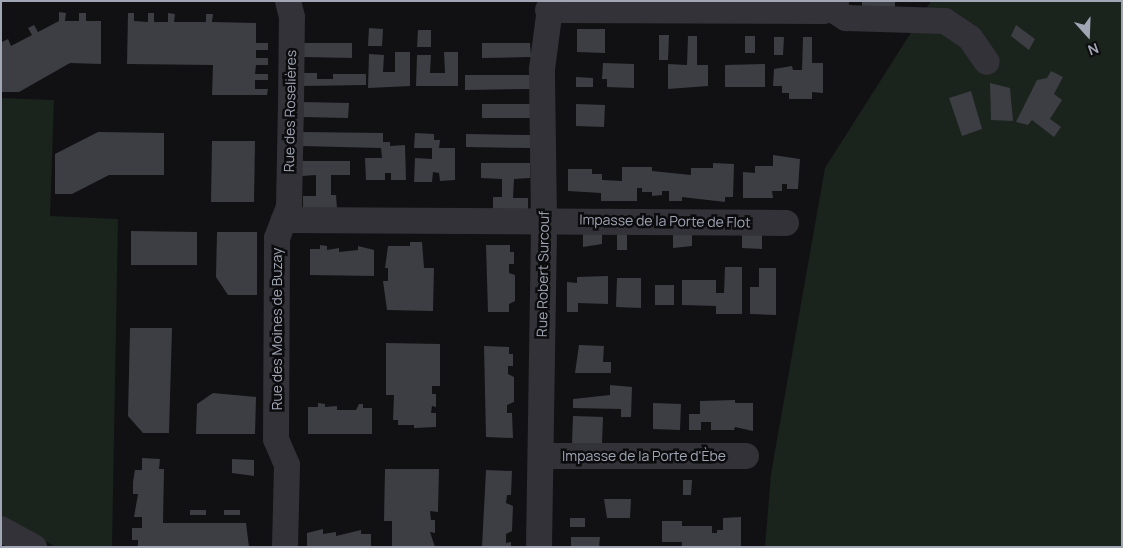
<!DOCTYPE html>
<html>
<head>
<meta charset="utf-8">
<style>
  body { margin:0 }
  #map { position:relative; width:1123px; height:548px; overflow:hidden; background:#111113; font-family:Manrope,sans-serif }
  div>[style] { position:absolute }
  .green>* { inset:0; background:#1b231d }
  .building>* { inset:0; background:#3d3e43 }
  .minor>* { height:26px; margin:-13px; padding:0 13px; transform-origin:13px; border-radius:13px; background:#323238 }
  span { translate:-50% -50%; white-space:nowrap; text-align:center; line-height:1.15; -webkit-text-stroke:5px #0c0c0e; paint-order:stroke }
  .street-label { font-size:14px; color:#a1a6b5 }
  .frame { position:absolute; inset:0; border:2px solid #a1a6b5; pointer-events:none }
  .north { position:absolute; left:1063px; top:10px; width:50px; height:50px; -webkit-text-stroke:4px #0c0c0e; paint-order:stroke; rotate:160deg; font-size:14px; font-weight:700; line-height:20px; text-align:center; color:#a1a6b5 }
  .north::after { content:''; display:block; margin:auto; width:18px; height:22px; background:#a1a6b5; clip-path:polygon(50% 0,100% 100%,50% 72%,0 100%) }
</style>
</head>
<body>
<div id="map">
  <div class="green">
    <i style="clip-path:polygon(931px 1px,1122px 1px,1122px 547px,765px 547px,771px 474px,825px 168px)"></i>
    <i style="clip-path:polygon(1px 98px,54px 100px,50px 216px,118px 219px,112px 547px,56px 547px,1px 517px)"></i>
  </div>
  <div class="building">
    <i style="clip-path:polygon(862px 1px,895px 1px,895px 7px,862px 7px)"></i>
    <i style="clip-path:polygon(59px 12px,66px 13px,65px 21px,79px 21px,79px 13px,86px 13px,86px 21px,101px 21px,101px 64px,70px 63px,19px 92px,1px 92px,2px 42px,8px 39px,11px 46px,32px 35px,28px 28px,34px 25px,38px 32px,59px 21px)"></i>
    <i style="clip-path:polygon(128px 13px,134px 13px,134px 21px,148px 22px,148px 13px,154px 13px,154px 22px,168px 22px,168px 13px,175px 14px,174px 22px,206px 22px,206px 14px,213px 14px,212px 22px,256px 23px,256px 43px,268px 43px,268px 50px,256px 50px,256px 58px,268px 58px,268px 65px,256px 65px,255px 74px,268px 74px,268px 80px,255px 80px,255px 89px,268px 89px,267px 95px,212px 95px,213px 65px,127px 64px)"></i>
    <i style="clip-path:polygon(1016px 25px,1035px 39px,1029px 50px,1011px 36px)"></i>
    <i style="clip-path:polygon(369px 28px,383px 29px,382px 46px,368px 46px)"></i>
    <i style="clip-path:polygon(577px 29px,605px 29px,605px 53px,577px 52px)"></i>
    <i style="clip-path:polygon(418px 30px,431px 30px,431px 47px,417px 47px)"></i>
    <i style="clip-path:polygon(659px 35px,669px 35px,668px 60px,659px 60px)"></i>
    <i style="clip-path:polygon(688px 36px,697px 36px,697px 65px,708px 65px,708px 86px,668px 89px,668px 64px,687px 65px)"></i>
    <i style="clip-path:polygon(745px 36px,755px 36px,755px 53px,745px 53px)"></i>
    <i style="clip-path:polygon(774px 37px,784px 37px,783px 55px,774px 55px)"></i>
    <i style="clip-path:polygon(803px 37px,812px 37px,812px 63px,823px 63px,823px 93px,812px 92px,812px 99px,789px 99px,789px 93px,782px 93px,782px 86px,773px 86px,774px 69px,792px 66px,793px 70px,802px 70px)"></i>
    <i style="clip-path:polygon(304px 43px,352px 43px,352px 58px,304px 57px)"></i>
    <i style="clip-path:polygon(482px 43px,530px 43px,531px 57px,482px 58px)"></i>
    <i style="clip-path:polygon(395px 52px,410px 52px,410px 86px,368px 88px,369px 54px,384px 55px,383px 72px,395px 72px)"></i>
    <i style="clip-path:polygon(444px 52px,458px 52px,458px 86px,416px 86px,417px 55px,431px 55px,430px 73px,445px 73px)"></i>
    <i style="clip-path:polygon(603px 63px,634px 64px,634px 88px,607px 87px,607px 79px,602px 79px)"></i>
    <i style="clip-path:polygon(765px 64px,765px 87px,725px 87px,725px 65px)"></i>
    <i style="clip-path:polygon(1051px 71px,1063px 77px,1054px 94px,1062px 100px,1050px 119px,1061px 127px,1054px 137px,1032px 120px,1028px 125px,1016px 122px,1037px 80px,1047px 78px)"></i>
    <i style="clip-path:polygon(303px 73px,317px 73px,317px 79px,333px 79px,333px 74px,366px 74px,366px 85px,303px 86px)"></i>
    <i style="clip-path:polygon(465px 75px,530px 75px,530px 89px,465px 90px)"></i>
    <i style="clip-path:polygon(576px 77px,593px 78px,593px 87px,576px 87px)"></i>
    <i style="clip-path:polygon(990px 83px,1010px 88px,1013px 121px,991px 120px)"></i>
    <i style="clip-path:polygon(971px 91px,982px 129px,962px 136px,949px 98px)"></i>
    <i style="clip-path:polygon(302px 102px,349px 103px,348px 118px,302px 117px)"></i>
    <i style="clip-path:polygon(482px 104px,530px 104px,530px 118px,482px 118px)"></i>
    <i style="clip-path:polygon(576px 104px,605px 105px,604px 127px,576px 126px)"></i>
    <i style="clip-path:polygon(98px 132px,164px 133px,164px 175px,109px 175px,72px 194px,55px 194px,55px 154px)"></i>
    <i style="clip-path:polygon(302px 132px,383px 133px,383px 142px,390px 142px,390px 146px,405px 145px,406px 180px,391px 180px,391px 173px,385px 173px,385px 180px,366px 180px,365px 158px,382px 158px,381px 148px,301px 146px)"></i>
    <i style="clip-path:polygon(415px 133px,434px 134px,434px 140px,440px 140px,439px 148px,455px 148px,455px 180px,440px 181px,439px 173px,433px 172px,432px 182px,414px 182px,415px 158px,432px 159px,432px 148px,414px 148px)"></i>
    <i style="clip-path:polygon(466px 134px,530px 135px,530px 148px,466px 147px)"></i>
    <i style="clip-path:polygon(212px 141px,255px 141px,254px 202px,211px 202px)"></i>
    <i style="clip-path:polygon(773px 155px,800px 159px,798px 189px,787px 189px,787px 184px,782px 184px,782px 191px,772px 191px,773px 198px,743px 198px,743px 172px,755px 173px,755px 166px,773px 166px)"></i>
    <i style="clip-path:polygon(302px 161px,350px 161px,350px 175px,331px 175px,331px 195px,336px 195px,337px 209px,303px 210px,303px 196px,316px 196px,316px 175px,302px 176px)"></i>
    <i style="clip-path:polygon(481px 163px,530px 163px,530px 178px,514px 179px,513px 198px,528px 198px,528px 213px,493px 213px,493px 197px,502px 197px,502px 179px,481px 178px)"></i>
    <i style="clip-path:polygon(713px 163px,734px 164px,733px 197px,725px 197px,725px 202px,682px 197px,682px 201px,669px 201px,669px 191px,662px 191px,662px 195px,652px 196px,652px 192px,642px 192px,642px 188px,637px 188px,637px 201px,601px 201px,601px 193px,568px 191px,568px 169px,592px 169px,592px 174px,602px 174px,602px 180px,622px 181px,622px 167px,652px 167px,652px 171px,691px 175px,691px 168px,713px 168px)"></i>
    <i style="clip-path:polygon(583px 229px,602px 229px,602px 244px,583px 247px)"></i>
    <i style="clip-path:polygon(617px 229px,627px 230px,627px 250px,617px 250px)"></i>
    <i style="clip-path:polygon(673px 230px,692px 230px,692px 246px,673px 248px)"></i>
    <i style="clip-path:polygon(742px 230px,762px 231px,762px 249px,742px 248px)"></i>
    <i style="clip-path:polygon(131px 231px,197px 232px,197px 265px,131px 265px)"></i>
    <i style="clip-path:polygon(217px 232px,257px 232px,257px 295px,228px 295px,216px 277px)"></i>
    <i style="clip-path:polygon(410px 242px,422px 242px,424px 268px,434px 268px,433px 311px,387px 310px,383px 281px,388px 281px,388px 268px,385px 268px,388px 246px,410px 246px)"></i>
    <i style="clip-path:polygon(320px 245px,327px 246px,327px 250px,339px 248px,339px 252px,358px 250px,358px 246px,374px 250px,374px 276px,310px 275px,310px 249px,320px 249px)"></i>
    <i style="clip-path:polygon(486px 245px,510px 245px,510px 252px,514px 252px,514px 264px,509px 264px,509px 273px,515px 275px,515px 301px,509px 304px,509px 312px,488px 312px)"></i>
    <i style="clip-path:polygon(725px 267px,742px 267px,742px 314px,716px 314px,716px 306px,682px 305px,682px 280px,716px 280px,716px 293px,724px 293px)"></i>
    <i style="clip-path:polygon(759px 268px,776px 268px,776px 315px,750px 314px,750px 287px,759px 287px)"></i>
    <i style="clip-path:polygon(608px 276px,608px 304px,578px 303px,578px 312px,567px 312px,567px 282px,577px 283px,577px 277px)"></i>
    <i style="clip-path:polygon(617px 278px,641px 278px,641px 308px,616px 307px)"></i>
    <i style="clip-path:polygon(655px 285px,674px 285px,674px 305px,655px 305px)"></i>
    <i style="clip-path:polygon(130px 328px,172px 328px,169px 433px,143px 433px,128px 416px)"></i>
    <i style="clip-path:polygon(386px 343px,440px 344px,440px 386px,432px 386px,432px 394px,436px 394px,436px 407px,432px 406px,431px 413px,436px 413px,436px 427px,414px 428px,414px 425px,398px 425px,398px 420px,393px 420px,394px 395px,386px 395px)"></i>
    <i style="clip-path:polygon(579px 345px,604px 346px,603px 362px,611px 362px,611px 373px,575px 373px)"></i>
    <i style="clip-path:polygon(484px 346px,509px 347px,509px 354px,513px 354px,513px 366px,508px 366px,508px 374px,514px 377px,514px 402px,507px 405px,507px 413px,512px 413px,513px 438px,486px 437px)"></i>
    <i style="clip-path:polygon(610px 385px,632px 387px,631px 417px,621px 417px,621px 409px,573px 408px,573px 399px,610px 395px)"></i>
    <i style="clip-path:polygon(213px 393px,256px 397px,255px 434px,196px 434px,197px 404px)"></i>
    <i style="clip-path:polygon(735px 400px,735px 403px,753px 403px,753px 431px,735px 427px,734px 430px,711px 430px,711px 422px,701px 422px,701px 430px,689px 430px,689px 414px,700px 414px,700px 401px)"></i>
    <i style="clip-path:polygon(318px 403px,325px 404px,325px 407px,337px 406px,337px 410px,356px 410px,359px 404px,363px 404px,363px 408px,372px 408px,372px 434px,308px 434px,308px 407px,318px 407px)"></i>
    <i style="clip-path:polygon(653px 403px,681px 404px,680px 430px,653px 429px)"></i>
    <i style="clip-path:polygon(573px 416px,603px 417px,602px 444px,572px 444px)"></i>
    <i style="clip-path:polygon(142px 458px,160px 459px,159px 469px,164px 469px,163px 523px,246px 523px,249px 547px,138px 547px,138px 540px,132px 540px,132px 528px,142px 528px,142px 517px,134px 517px,138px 494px,133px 494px,133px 482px,135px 470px,142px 470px)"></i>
    <i style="clip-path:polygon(232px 459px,254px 460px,254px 476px,232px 473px)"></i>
    <i style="clip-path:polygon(385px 469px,439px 469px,438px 512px,430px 511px,431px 520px,435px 520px,435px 533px,430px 532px,435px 547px,392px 546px,392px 521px,384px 521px)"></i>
    <i style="clip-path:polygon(486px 470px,512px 471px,511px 495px,507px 495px,506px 503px,513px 506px,512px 531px,506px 534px,506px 543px,511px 542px,511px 547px,482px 547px)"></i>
    <i style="clip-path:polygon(683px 480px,692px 480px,691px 495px,683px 495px)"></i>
    <i style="clip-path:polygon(604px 499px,631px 499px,630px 518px,607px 518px)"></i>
    <i style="clip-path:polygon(190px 510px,206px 510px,206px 515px,190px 515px)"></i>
    <i style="clip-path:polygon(224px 510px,240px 510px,240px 515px,224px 515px)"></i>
    <i style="clip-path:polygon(741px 517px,741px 547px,682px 547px,682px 542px,662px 542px,662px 521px,682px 521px,682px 526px,712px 526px,712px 533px,717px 533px,717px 530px,723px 530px,723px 518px)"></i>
    <i style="clip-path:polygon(570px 518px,585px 518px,585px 527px,570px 527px)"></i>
    <i style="clip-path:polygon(323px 529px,323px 534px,336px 532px,336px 536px,361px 530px,361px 534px,371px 534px,371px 547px,307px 547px,307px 533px)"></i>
    <i style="clip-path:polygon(571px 537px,600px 537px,599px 547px,571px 547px)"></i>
  </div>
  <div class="minor">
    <i style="left:832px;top:9px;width:17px;rotate:33deg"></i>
    <i style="left:846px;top:18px;width:99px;rotate:1.7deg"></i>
    <i style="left:945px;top:21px;width:30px;rotate:34deg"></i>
    <i style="left:970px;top:38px;width:29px;rotate:55deg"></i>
    <i style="left:548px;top:10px;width:275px;rotate:0.2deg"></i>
    <i style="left:823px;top:11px;width:9px;rotate:-13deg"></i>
    <i style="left:832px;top:9px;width:9px;rotate:-63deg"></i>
    <i style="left:284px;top:220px;width:14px;rotate:-69deg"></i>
    <i style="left:289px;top:207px;width:100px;rotate:-88.9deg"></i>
    <i style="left:291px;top:107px;width:90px;rotate:-89.4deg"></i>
    <i style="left:292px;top:17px;width:16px;rotate:-104deg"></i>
    <i style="left:541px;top:456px;width:205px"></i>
    <i style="left:1px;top:529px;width:38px;rotate:29deg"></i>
    <i style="left:285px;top:547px;width:82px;rotate:-88.6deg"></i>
    <i style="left:287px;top:465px;width:28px;rotate:-113deg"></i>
    <i style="left:276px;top:439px;width:201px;rotate:-89.7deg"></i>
    <i style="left:277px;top:238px;width:19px;rotate:-69deg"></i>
    <i style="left:284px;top:220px;width:502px;rotate:0.34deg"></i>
    <i style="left:539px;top:547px;width:327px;rotate:-89.1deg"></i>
    <i style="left:544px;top:220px;width:151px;rotate:-90.8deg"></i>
    <i style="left:542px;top:69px;width:69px;rotate:-82.5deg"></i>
  </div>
  <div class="street-label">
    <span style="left:290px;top:111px;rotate:-89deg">Rue des Roselières</span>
    <span style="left:665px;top:221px;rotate:1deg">Impasse de la Porte de Flot</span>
    <span style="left:543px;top:274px;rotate:-89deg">Rue Robert Surcouf</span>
    <span style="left:277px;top:329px;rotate:-90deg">Rue des Moines de Buzay</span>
    <span style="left:644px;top:456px">Impasse de la Porte d'Èbe</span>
  </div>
  <div class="frame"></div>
  <div class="north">N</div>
</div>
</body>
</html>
